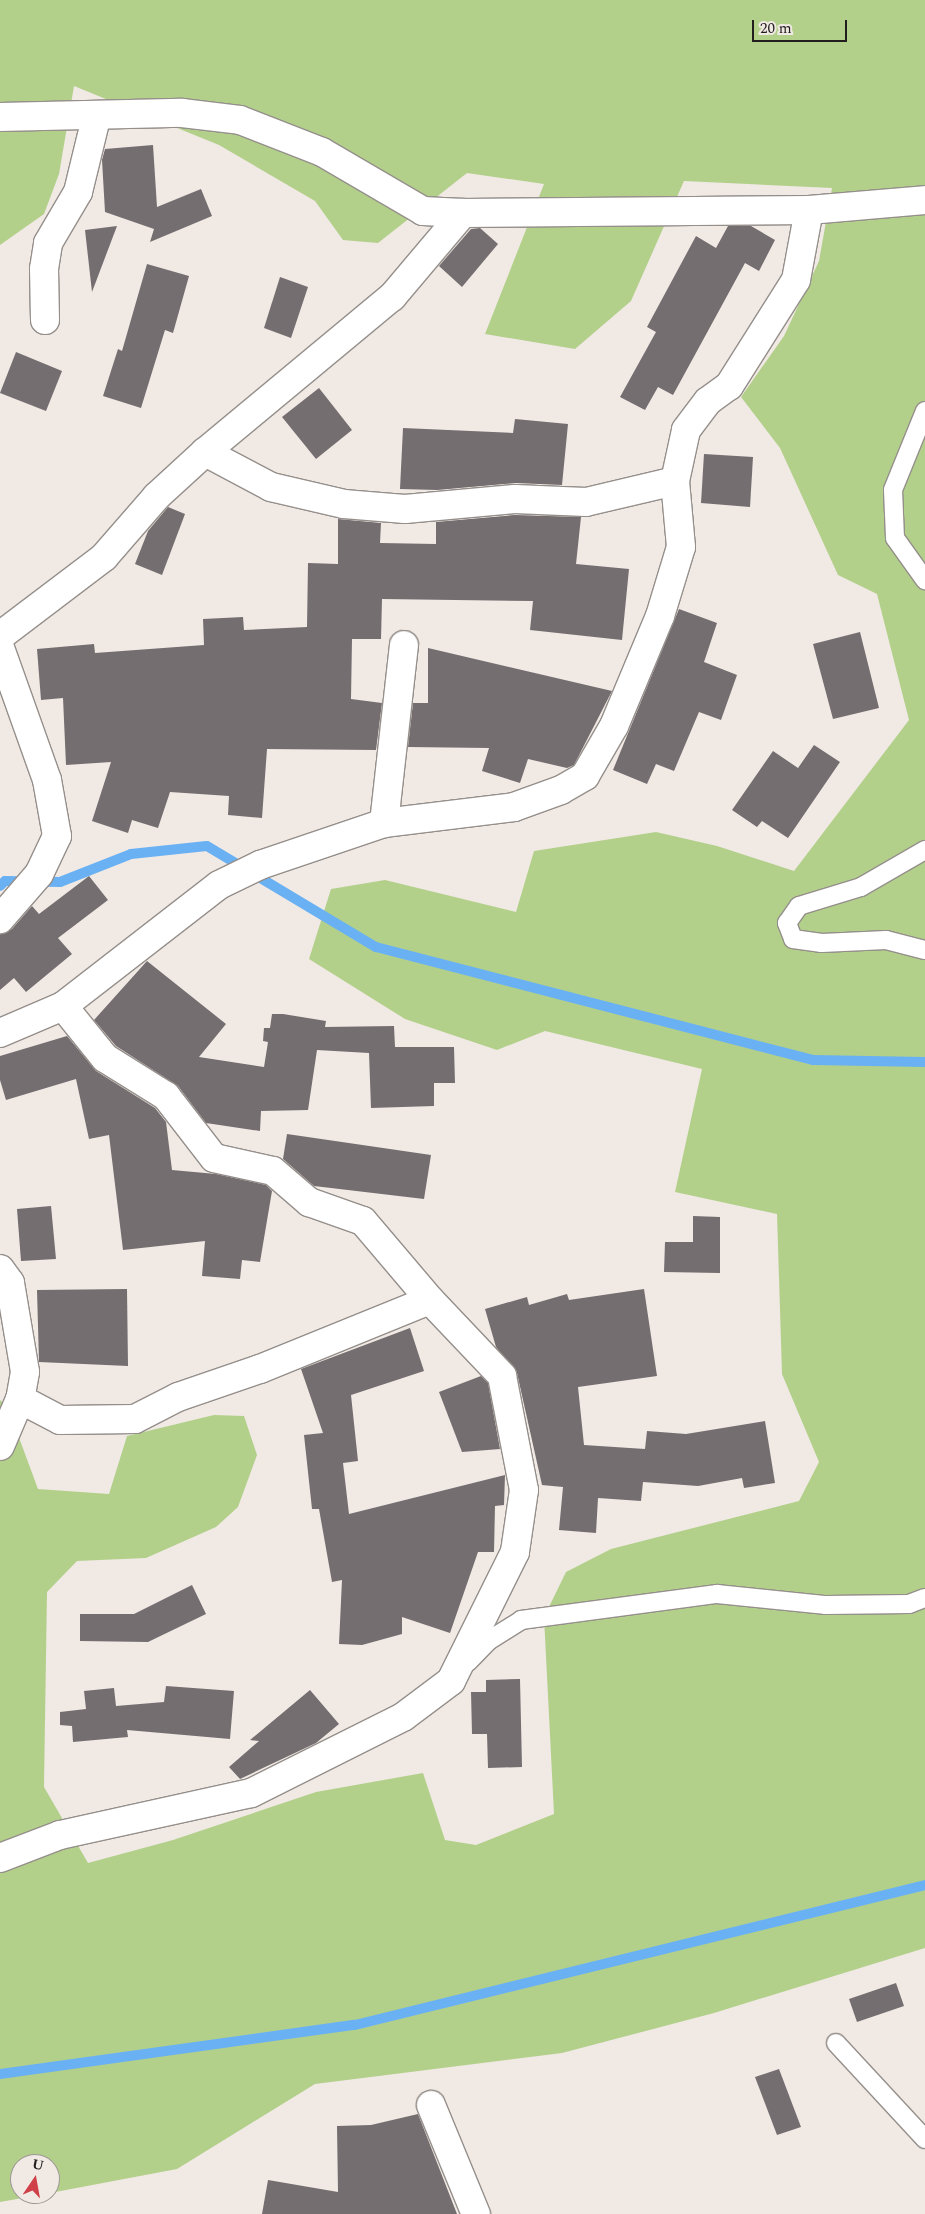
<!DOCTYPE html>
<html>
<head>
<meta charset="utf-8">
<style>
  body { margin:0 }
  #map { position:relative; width:925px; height:2214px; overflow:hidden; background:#f0e9e4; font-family:Spectral,serif }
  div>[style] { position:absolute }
  .green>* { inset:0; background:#b3d08b }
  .stream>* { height:10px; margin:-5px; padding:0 5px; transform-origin:5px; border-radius:5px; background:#6ab1f4 }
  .building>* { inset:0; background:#746e71 }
  .roads { filter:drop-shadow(1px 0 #958f8b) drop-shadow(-1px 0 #958f8b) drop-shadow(0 1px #958f8b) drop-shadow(0 -1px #958f8b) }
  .lane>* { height:18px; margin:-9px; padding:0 9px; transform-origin:9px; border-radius:9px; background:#fff }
  .street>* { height:28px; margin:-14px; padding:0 14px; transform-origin:14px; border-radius:14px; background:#fff }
  .secondary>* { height:28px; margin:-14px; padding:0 14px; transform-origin:14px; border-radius:14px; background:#fff }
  span { translate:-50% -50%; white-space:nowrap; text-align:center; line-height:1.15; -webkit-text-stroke:5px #f0e9e4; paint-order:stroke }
  .north { position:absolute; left:10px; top:2154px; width:50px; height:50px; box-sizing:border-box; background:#f0e9e4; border:1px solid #9d9894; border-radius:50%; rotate:12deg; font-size:14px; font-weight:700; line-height:20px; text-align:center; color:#211e1d }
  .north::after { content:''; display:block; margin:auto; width:18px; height:22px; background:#d04049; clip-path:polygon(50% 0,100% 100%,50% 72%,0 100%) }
  .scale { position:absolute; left:752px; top:20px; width:95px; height:22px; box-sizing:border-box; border:2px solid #211e1d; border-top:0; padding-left:6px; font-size:15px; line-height:18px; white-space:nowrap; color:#211e1d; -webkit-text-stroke:4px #f0e9e4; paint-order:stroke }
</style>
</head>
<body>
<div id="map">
  <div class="green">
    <i style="clip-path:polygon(0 0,925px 0,925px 1948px,714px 2013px,562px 2053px,315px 2084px,177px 2169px,50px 2193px,50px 2164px,20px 2164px,20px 2194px,45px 2194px,0 2202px,0 1400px,8px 1408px,38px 1489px,109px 1494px,127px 1436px,214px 1415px,244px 1416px,257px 1455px,238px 1507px,216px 1527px,146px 1558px,77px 1561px,47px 1592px,44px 1787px,88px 1863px,173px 1840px,316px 1792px,423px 1773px,445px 1840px,476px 1845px,554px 1814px,544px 1617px,566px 1572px,611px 1549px,799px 1501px,819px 1462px,782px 1374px,777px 1214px,675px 1192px,702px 1069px,545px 1031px,497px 1050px,405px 1019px,309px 959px,331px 889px,385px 880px,516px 912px,534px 851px,656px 832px,717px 846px,794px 871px,909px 720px,877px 594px,838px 575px,780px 448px,741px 397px,784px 336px,819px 261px,832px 188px,684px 181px,631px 301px,575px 349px,485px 334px,544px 184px,467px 173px,378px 243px,343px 240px,315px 201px,219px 145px,74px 86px,59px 174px,44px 214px,0 245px)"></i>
  </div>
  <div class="stream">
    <i style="left:0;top:886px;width:7px;rotate:-45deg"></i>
    <i style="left:5px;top:881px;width:55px;rotate:1deg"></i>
    <i style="left:60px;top:882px;width:76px;rotate:-21.5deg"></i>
    <i style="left:131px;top:854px;width:76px;rotate:-6deg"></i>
    <i style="left:207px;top:846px;width:197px;rotate:30.9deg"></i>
    <i style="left:376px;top:947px;width:451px;rotate:14.5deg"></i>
    <i style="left:813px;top:1060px;width:112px;rotate:1deg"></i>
    <i style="left:0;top:2074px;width:358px;rotate:-7.9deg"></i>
    <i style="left:355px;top:2025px;width:587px;rotate:-13.8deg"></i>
  </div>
  <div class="building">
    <i style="clip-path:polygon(153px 145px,157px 207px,201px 189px,212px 216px,150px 242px,154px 229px,105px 212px,102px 160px,105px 149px)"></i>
    <i style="clip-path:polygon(117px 226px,92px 292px,85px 230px)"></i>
    <i style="clip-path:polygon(728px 226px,751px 226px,775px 240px,759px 271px,745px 263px,673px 395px,658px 387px,645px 410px,620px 397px,656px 332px,647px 327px,696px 236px,716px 248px)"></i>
    <i style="clip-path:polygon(480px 228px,498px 244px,462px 287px,439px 266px,471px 229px)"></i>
    <i style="clip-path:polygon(147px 264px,189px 276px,173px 333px,165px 330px,141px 408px,103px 396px,118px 349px,122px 351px)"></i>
    <i style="clip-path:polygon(280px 277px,308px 287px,291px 338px,264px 328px)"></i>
    <i style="clip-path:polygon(16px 352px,62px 371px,46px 411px,0 393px)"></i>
    <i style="clip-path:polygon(319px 388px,352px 430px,316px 459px,282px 417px)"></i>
    <i style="clip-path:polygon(515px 419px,568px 424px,562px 485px,516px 483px,437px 490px,400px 489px,403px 428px,513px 433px)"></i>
    <i style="clip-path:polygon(704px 454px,753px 457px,750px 507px,701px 503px)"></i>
    <i style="clip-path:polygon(168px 507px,185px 514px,162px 575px,135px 564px,148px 531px)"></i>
    <i style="clip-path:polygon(515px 515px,581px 517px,576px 564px,629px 569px,622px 640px,530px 630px,533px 601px,382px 599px,381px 639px,352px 639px,351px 699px,382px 703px,376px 750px,267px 749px,262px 818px,228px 815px,229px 796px,170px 792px,158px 828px,132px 820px,128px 833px,92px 821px,111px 762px,66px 765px,63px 698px,41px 700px,37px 649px,94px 644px,95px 653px,204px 645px,203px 619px,243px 617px,244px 630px,307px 627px,308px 563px,338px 564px,338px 519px,381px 523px,380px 543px,436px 544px,436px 522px)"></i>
    <i style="clip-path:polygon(679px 609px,717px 623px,704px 662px,737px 675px,721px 720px,699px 712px,674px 771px,656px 764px,647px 784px,613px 770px)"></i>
    <i style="clip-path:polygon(860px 632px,879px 708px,833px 719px,813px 644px)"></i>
    <i style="clip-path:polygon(428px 648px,612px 691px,574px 765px,567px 768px,528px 759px,520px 783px,482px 771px,489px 748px,408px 747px,413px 703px,428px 703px)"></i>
    <i style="clip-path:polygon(814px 745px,840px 762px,788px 838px,762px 821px,757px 827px,732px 810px,773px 751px,798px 768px)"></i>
    <i style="clip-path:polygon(89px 876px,108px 900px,58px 938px,72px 954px,26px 992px,14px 978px,0 990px,0 934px,12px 929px,32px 906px,39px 914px)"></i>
    <i style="clip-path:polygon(147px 961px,226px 1024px,199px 1057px,264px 1067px,268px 1042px,263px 1041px,264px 1028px,270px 1028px,272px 1014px,283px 1014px,326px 1021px,325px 1027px,394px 1026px,395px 1047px,454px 1047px,455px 1083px,434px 1083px,434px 1106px,371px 1108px,369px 1053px,317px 1050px,308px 1110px,261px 1111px,260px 1131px,206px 1123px,178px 1086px,116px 1046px,94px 1020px)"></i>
    <i style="clip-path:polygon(67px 1036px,96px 1071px,155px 1108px,166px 1122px,172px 1170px,216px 1174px,266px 1185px,272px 1191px,260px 1262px,242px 1260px,240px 1279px,202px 1276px,205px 1241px,123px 1250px,109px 1135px,89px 1139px,76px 1079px,6px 1100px,0 1080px,0 1056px)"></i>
    <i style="clip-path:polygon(287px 1134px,431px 1155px,424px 1199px,314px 1186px,283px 1159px)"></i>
    <i style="clip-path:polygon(51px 1206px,56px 1259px,21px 1261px,17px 1209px)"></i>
    <i style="clip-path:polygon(693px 1216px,720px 1217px,720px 1273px,664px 1272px,665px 1242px,693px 1242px)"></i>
    <i style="clip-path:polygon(127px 1289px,128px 1366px,39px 1362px,37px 1290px)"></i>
    <i style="clip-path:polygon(644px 1289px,657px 1376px,578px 1387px,584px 1445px,645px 1449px,647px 1431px,686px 1434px,765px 1421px,775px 1483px,744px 1488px,742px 1478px,698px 1486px,643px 1482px,641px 1501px,598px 1498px,596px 1533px,559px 1530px,563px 1487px,542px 1485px,517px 1373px,496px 1347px,485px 1309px,527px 1297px,529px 1305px,567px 1294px,569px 1300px)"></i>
    <i style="clip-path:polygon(410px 1328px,424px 1371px,351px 1395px,358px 1461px,343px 1463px,349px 1514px,505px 1475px,504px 1505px,495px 1506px,494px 1552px,478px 1552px,450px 1633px,402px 1617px,402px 1634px,362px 1645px,339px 1644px,342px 1580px,332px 1582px,319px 1509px,312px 1509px,304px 1435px,323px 1433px,301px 1369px)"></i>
    <i style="clip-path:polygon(481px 1376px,488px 1383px,500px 1449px,462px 1452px,439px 1392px)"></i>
    <i style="clip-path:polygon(192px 1585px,206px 1614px,148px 1642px,80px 1641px,80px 1614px,134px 1614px)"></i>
    <i style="clip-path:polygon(520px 1679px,522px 1767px,488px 1768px,487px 1734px,472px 1734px,471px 1692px,486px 1692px,486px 1680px)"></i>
    <i style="clip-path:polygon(166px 1686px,234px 1691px,230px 1739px,127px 1730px,128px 1737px,73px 1742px,72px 1726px,60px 1725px,60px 1712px,86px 1709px,84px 1691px,114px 1688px,116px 1706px,164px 1702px)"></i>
    <i style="clip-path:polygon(310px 1690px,339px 1724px,316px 1743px,240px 1779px,229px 1767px,259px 1741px,250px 1740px)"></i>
    <i style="clip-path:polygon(896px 1983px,904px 2006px,857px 2022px,849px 1999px)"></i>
    <i style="clip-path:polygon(779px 2069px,801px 2127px,777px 2135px,755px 2077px)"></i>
    <i style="clip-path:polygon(418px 2114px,457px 2214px,262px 2214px,268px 2180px,338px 2192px,337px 2126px,371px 2125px)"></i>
  </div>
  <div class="roads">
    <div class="lane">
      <i style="left:925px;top:411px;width:85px;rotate:112.1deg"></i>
      <i style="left:893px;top:490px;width:48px;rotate:87.6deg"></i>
      <i style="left:895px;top:538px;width:52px;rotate:54.5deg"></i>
      <i style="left:925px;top:850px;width:74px;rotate:150deg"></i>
      <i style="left:861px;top:887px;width:65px;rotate:163deg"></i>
      <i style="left:799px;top:906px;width:21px;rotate:125deg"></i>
      <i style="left:787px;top:923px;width:17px;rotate:69deg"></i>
      <i style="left:793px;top:939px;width:29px;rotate:8deg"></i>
      <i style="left:822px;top:943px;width:64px;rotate:-2.7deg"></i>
      <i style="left:886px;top:940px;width:40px;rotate:14.4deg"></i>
      <i style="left:468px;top:1662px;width:29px;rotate:-46deg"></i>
      <i style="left:488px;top:1641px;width:39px;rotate:-32deg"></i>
      <i style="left:521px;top:1620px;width:198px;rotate:-7.6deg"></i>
      <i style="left:717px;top:1594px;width:110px;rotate:5.8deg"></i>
      <i style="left:826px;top:1605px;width:83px;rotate:-0.7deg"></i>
      <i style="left:909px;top:1604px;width:17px;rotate:-21deg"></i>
      <i style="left:836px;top:2043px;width:131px;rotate:47.2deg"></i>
    </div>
    <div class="street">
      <i style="left:0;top:117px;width:182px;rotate:-1.3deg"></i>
      <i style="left:182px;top:113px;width:58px;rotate:6.9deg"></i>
      <i style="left:240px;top:120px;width:88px;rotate:21.3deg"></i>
      <i style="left:322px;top:152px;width:117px;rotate:30.3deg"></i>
      <i style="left:423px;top:211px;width:40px;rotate:2.9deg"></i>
      <i style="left:45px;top:320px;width:51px;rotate:-91.1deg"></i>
      <i style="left:44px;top:269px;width:26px;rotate:-81deg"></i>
      <i style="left:48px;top:243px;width:59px;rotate:-59.5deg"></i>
      <i style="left:78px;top:192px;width:76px;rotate:-76.3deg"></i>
      <i style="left:205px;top:452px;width:75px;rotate:27.9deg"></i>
      <i style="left:271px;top:487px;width:75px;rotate:13.1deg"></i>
      <i style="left:344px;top:504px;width:61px;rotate:4.7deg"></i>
      <i style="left:405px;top:509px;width:110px;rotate:-5.2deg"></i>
      <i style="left:515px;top:499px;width:71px;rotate:2.4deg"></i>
      <i style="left:586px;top:502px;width:91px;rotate:-13.3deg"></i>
      <i style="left:0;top:636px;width:131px;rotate:-37.2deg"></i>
      <i style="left:104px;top:557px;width:81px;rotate:-49deg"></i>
      <i style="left:157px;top:496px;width:65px;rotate:-42.5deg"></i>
      <i style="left:205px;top:452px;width:243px;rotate:-39.7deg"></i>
      <i style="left:392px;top:297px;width:110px;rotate:-49.8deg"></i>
      <i style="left:463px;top:213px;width:346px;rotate:-0.5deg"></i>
      <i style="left:809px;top:210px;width:116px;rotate:-4.9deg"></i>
      <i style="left:0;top:648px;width:140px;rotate:70.4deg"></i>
      <i style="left:47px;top:780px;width:57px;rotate:79.9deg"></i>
      <i style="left:57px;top:836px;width:42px;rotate:115.3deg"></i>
      <i style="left:39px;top:874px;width:60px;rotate:130.9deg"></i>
      <i style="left:384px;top:823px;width:179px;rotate:-83.6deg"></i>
      <i style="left:63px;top:1006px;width:67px;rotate:51.1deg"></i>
      <i style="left:105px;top:1058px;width:72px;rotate:31.9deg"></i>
      <i style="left:166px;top:1096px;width:78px;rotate:52.3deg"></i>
      <i style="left:214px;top:1158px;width:60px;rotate:12.4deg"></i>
      <i style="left:273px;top:1171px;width:48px;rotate:40.7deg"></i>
      <i style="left:309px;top:1202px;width:57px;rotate:19.4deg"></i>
      <i style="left:363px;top:1221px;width:104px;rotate:49.7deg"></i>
      <i style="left:0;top:1033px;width:69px;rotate:-23.2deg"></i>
      <i style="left:63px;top:1006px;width:197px;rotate:-37.8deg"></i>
      <i style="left:219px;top:885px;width:46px;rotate:-26deg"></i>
      <i style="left:260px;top:865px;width:131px;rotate:-18.7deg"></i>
      <i style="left:384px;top:823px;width:131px;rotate:-7deg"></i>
      <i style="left:514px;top:807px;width:50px;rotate:-19.9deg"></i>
      <i style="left:561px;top:790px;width:28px;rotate:-30deg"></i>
      <i style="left:585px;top:776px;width:58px;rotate:-59.9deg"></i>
      <i style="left:614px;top:726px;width:119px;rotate:-67.3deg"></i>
      <i style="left:660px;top:616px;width:72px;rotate:-73.1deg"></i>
      <i style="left:681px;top:547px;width:66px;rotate:-95.2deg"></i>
      <i style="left:675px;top:481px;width:52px;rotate:-77.8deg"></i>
      <i style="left:686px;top:430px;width:36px;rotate:-53deg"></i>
      <i style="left:708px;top:401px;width:26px;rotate:-36deg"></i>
      <i style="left:729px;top:386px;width:125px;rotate:-57.7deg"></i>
      <i style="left:796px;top:280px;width:71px;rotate:-79.5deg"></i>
      <i style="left:0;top:1446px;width:51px;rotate:-66.9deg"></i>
      <i style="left:431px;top:2105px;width:118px;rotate:67.6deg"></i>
    </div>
    <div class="secondary">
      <i style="left:0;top:1269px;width:17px;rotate:54deg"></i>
      <i style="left:10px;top:1283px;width:90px;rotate:80.4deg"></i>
      <i style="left:25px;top:1372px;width:27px;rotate:100deg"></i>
      <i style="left:20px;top:1399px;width:45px;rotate:27.7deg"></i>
      <i style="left:60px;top:1420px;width:75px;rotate:-0.8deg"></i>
      <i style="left:135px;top:1419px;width:48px;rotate:-27.1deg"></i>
      <i style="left:178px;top:1397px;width:87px;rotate:-18.9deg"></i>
      <i style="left:260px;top:1369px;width:183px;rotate:-22.1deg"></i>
      <i style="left:430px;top:1300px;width:105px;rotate:46.5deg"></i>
      <i style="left:502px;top:1376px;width:116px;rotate:79.1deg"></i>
      <i style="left:524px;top:1490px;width:63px;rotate:98.3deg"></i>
      <i style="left:515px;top:1552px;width:144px;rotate:116.4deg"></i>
      <i style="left:451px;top:1681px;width:60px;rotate:143.1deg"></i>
      <i style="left:403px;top:1717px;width:170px;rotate:153.4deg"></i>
      <i style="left:251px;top:1793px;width:196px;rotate:167.6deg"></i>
      <i style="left:60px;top:1835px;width:64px;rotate:159deg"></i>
    </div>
  </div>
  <div class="north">U</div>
  <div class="scale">20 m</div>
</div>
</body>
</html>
